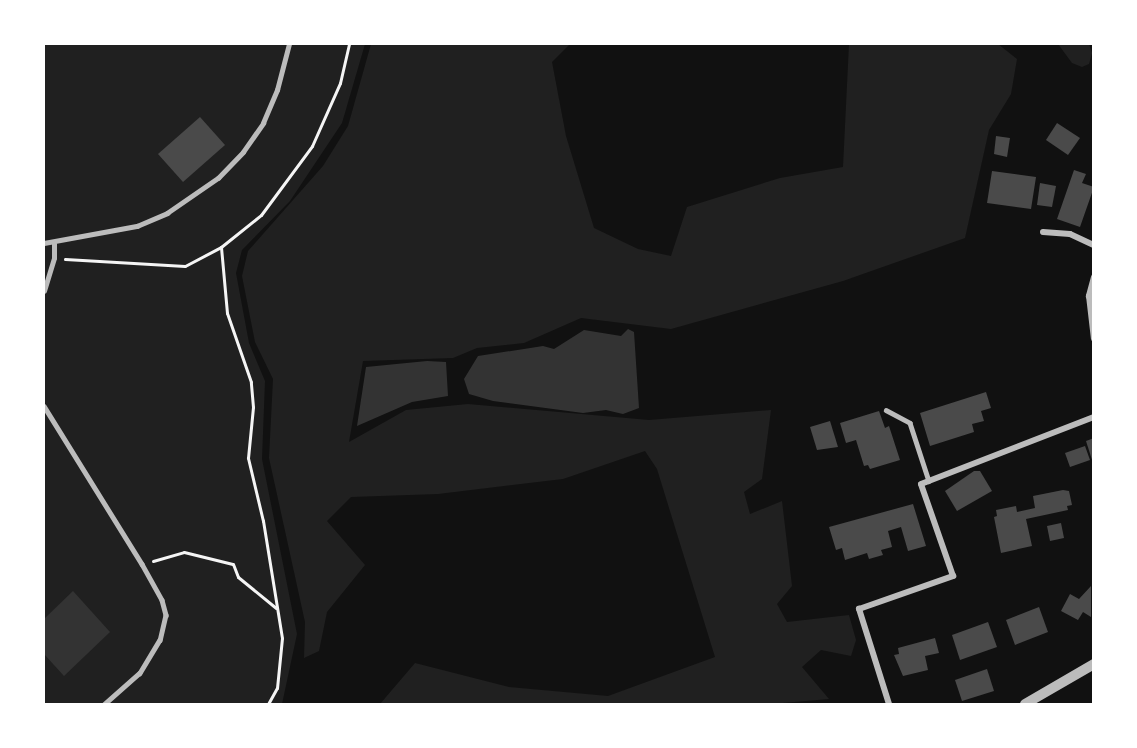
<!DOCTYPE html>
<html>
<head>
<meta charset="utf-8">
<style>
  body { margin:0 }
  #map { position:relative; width:1137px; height:748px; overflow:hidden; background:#111; font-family:Signika,sans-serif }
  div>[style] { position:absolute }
  .green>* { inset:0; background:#202020 }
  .water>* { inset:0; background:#333 }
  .building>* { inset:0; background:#4a4a4a }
  .path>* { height:3px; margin:-1.5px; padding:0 1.5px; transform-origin:1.5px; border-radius:1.5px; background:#f5f5f5 }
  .service>* { height:4.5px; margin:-2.25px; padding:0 2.25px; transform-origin:2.25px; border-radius:2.25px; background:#bcbcbc }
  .minor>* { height:6px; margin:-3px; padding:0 3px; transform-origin:3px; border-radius:3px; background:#bcbcbc }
  .tertiary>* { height:10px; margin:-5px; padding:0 5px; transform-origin:5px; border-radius:5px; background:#bcbcbc }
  span { translate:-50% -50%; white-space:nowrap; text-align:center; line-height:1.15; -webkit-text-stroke:4.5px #fff; paint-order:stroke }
  .frame { position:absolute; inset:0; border:45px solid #fff; pointer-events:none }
</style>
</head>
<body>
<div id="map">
  <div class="green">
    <i style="clip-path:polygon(44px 44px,365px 44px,342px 123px,290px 201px,242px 250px,236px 273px,249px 343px,265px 381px,262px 459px,297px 634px,282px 704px,44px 704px)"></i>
    <i style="clip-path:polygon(371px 44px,570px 44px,552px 62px,566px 136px,594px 228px,638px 249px,671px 256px,687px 207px,780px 178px,843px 167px,849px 44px,998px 44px,1017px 59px,1011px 94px,989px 130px,965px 238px,843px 281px,671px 329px,581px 318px,524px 343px,477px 348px,453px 358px,363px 361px,349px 442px,406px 410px,468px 404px,649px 420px,771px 410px,762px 479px,744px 492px,750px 514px,782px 501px,792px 586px,777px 604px,787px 622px,849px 615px,856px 640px,851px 656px,821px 650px,802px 667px,829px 699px,771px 704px,380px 704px,415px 663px,509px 687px,608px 696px,715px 657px,657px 469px,645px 451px,563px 479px,438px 494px,351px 497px,327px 521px,365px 565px,327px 612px,319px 651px,304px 658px,305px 622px,269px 458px,273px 379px,255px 342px,242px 276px,248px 251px,323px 166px,348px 126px)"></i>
    <i style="clip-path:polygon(1058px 44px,1089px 44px,1092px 53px,1089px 64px,1082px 67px,1072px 63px)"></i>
  </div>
  <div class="water">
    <i style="clip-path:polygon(628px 329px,634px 332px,639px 408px,623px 414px,606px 410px,583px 413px,493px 401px,469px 394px,464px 379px,478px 356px,543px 346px,554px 349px,584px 330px,621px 336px)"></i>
    <i style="clip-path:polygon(427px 361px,446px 362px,448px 396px,412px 402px,357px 426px,366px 367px)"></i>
    <i style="clip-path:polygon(73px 591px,110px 632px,64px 676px,44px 654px,44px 619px)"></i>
  </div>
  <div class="building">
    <i style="clip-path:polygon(200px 117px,225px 145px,183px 182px,158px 154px)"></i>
    <i style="clip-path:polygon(1057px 123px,1080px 138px,1068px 155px,1046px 140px)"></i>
    <i style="clip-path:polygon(996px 136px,1010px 138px,1007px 157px,994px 154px)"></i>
    <i style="clip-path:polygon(1074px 170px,1086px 174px,1082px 183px,1094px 187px,1080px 227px,1057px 219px)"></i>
    <i style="clip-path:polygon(992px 171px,1036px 177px,1031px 209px,987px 203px)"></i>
    <i style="clip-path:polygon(1040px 183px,1056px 186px,1052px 207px,1037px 205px)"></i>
    <i style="clip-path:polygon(986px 392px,991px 408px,981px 411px,984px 421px,972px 424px,974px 432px,930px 446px,920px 413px)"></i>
    <i style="clip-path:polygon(879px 411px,885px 428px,889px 426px,900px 460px,870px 469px,868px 465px,864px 466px,856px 440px,846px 443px,840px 423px)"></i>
    <i style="clip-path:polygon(830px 421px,838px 447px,817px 450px,810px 427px)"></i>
    <i style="clip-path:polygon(1094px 438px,1094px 463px,1093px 463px,1086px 441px)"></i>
    <i style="clip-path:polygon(1085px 446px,1090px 460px,1070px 467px,1065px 453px)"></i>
    <i style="clip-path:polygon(974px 471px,980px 471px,992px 491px,957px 511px,945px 491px)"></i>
    <i style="clip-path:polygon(1063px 490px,1069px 491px,1072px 505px,1067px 506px,1068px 510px,1026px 519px,1032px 546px,1001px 553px,994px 517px,997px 516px,996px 510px,1016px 506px,1017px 512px,1035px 508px,1033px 496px)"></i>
    <i style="clip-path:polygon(913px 504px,926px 546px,908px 551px,901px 527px,888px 531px,892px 547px,881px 550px,883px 555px,869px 559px,867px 553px,845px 560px,842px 548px,836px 550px,829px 527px)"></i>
    <i style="clip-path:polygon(1061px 523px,1064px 538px,1050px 541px,1047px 526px)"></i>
    <i style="clip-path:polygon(1091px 586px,1091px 617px,1083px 612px,1078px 620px,1061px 611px,1070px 594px,1079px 599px)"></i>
    <i style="clip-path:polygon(1039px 607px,1048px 632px,1015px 645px,1006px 620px)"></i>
    <i style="clip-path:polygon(988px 622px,997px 647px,960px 660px,952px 635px)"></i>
    <i style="clip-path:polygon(935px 638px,939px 653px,925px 656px,928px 670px,903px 676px,894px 655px,899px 654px,898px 648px)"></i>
    <i style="clip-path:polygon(987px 669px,994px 691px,962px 701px,955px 680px)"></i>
  </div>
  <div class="path">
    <i style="left:65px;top:259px;width:120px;rotate:3.3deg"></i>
    <i style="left:185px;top:266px;width:41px;rotate:-27.8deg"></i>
    <i style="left:153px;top:561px;width:32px;rotate:-16deg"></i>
    <i style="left:184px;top:552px;width:50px;rotate:13.8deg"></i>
    <i style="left:233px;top:564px;width:14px;rotate:69deg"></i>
    <i style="left:238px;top:577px;width:49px;rotate:39.2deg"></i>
    <i style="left:268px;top:704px;width:18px;rotate:-61deg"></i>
    <i style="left:277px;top:688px;width:50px;rotate:-84.3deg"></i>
    <i style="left:282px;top:638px;width:119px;rotate:-99.2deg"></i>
    <i style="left:263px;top:521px;width:65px;rotate:-103.4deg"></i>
    <i style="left:248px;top:458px;width:51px;rotate:-84.4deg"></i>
    <i style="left:253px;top:407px;width:25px;rotate:-95deg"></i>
    <i style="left:251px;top:382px;width:73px;rotate:-109.2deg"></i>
    <i style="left:227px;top:313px;width:66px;rotate:-95.2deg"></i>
    <i style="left:221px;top:247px;width:51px;rotate:-38.7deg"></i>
    <i style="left:261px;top:215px;width:86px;rotate:-53.5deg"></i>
    <i style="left:312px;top:146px;width:69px;rotate:-66deg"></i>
    <i style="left:340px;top:83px;width:40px;rotate:-77deg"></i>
  </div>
  <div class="service">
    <i style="left:44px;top:243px;width:95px;rotate:-10.4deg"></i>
    <i style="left:137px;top:226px;width:33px;rotate:-23deg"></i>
    <i style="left:167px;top:213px;width:62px;rotate:-34.5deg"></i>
    <i style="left:218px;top:178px;width:36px;rotate:-46deg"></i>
    <i style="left:243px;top:152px;width:35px;rotate:-55deg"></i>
    <i style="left:263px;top:123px;width:36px;rotate:-67deg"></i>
    <i style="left:277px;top:90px;width:48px;rotate:-75.4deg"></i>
    <i style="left:44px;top:291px;width:34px;rotate:-73deg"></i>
    <i style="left:54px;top:258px;width:14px;rotate:-90deg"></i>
    <i style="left:44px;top:406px;width:186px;rotate:58.2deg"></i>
    <i style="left:142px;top:564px;width:41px;rotate:60.9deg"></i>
    <i style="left:162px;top:600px;width:16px;rotate:75deg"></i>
    <i style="left:166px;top:615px;width:26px;rotate:103deg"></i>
    <i style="left:160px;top:640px;width:39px;rotate:121deg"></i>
    <i style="left:140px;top:673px;width:47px;rotate:138.5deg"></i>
    <i style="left:886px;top:410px;width:27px;rotate:28deg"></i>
    <i style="left:910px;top:423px;width:61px;rotate:71.9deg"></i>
  </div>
  <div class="minor">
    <i style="left:1043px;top:232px;width:27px;rotate:4deg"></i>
    <i style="left:1070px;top:234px;width:26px;rotate:25deg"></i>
    <i style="left:1094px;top:277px;width:20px;rotate:105deg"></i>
    <i style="left:1089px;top:296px;width:43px;rotate:83.4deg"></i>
    <i style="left:889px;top:704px;width:100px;rotate:-107.5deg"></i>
    <i style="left:859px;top:609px;width:100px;rotate:-19.3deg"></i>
    <i style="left:953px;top:576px;width:97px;rotate:-109.2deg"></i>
    <i style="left:921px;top:484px;width:186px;rotate:-21.2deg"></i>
  </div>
  <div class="tertiary">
    <i style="left:1025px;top:704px;width:80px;rotate:-30.1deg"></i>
  </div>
  <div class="frame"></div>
</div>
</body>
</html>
